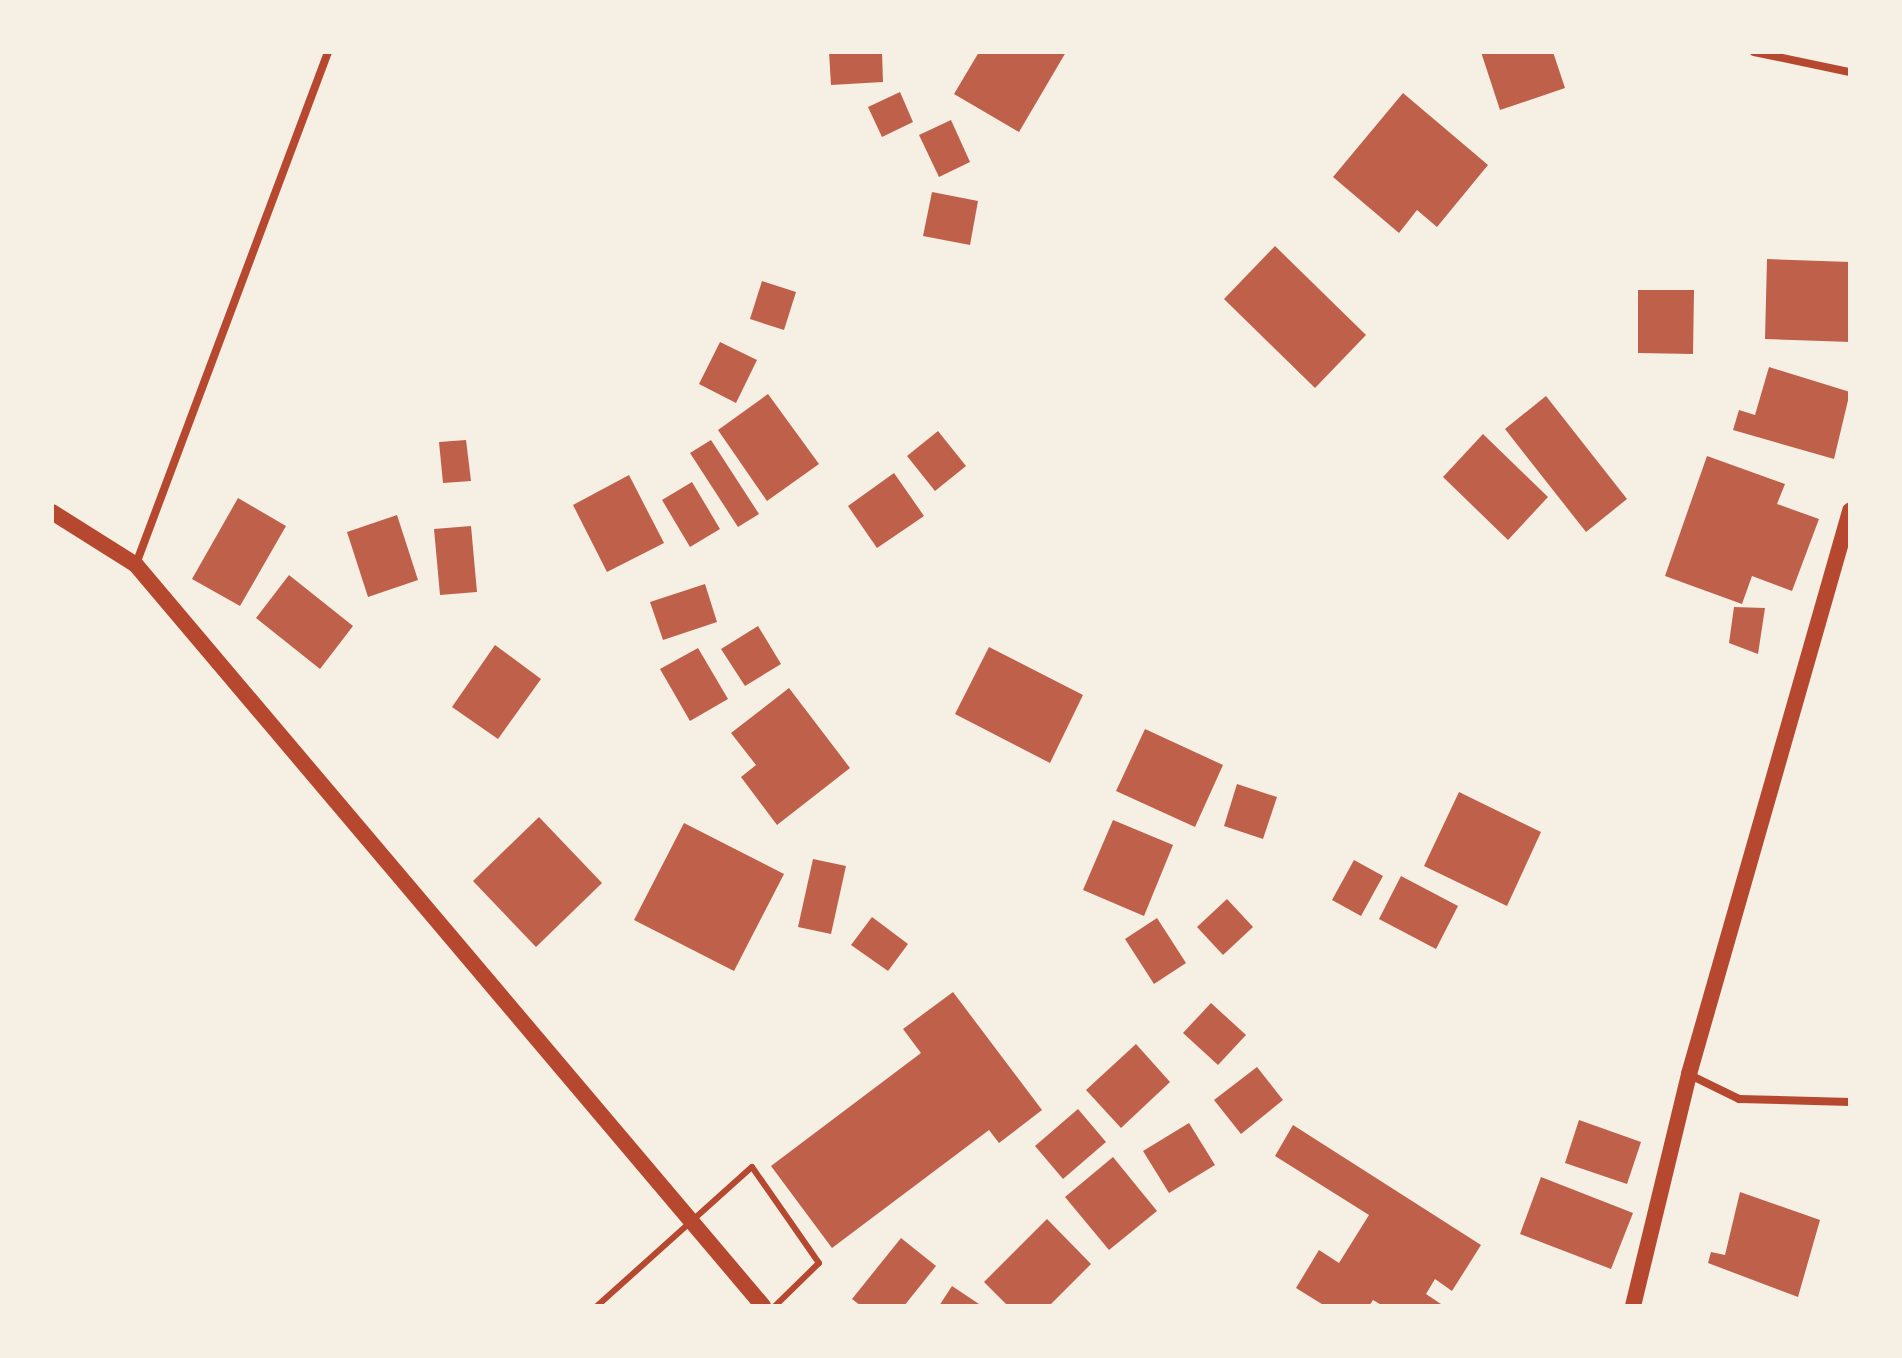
<!DOCTYPE html>
<html>
<head>
<meta charset="utf-8">
<style>
  body { margin:0 }
  #map { position:relative; width:1902px; height:1358px; overflow:hidden; background:#f6efe4; font-family:Inter,sans-serif }
  div>[style] { position:absolute }
  .building>* { inset:0; background:#bf614a }
  .service>* { height:6px; margin:-3px; padding:0 3px; transform-origin:3px; border-radius:3px; background:#b5482f }
  .minor>* { height:8px; margin:-4px; padding:0 4px; transform-origin:4px; border-radius:4px; background:#b5482f }
  .secondary>* { height:16px; margin:-8px; padding:0 8px; transform-origin:8px; border-radius:8px; background:#b5482f }
  span { translate:-50% -50%; white-space:nowrap; text-align:center; line-height:1.15; -webkit-text-stroke:8px #f6efe4; paint-order:stroke }
  .frame { position:absolute; inset:0; border:54px solid #f6efe4; pointer-events:none }
</style>
</head>
<body>
<div id="map">
  <div class="building">
    <i style="clip-path:polygon(829px 52px,882px 52px,883px 82px,831px 85px)"></i>
    <i style="clip-path:polygon(979px 52px,1066px 52px,1019px 132px,954px 94px)"></i>
    <i style="clip-path:polygon(1481px 52px,1553px 52px,1565px 88px,1500px 110px)"></i>
    <i style="clip-path:polygon(900px 92px,913px 122px,882px 137px,868px 107px)"></i>
    <i style="clip-path:polygon(1403px 93px,1488px 165px,1437px 227px,1417px 210px,1399px 233px,1333px 177px)"></i>
    <i style="clip-path:polygon(951px 120px,970px 162px,939px 177px,919px 135px)"></i>
    <i style="clip-path:polygon(932px 192px,978px 201px,970px 245px,923px 236px)"></i>
    <i style="clip-path:polygon(1275px 246px,1366px 335px,1315px 388px,1224px 299px)"></i>
    <i style="clip-path:polygon(1767px 259px,1850px 262px,1850px 342px,1765px 339px)"></i>
    <i style="clip-path:polygon(762px 281px,796px 292px,784px 330px,750px 319px)"></i>
    <i style="clip-path:polygon(1638px 290px,1694px 290px,1693px 354px,1638px 353px)"></i>
    <i style="clip-path:polygon(720px 342px,757px 360px,736px 403px,699px 384px)"></i>
    <i style="clip-path:polygon(1769px 367px,1850px 392px,1834px 459px,1733px 430px,1739px 410px,1755px 415px)"></i>
    <i style="clip-path:polygon(768px 394px,819px 464px,767px 501px,718px 430px)"></i>
    <i style="clip-path:polygon(1546px 396px,1627px 499px,1586px 532px,1505px 429px)"></i>
    <i style="clip-path:polygon(938px 431px,966px 466px,935px 491px,907px 456px)"></i>
    <i style="clip-path:polygon(1483px 434px,1548px 497px,1508px 540px,1443px 477px)"></i>
    <i style="clip-path:polygon(466px 440px,471px 481px,443px 483px,439px 442px)"></i>
    <i style="clip-path:polygon(711px 440px,759px 514px,738px 527px,690px 453px)"></i>
    <i style="clip-path:polygon(1707px 456px,1785px 484px,1777px 504px,1819px 519px,1792px 591px,1752px 576px,1742px 604px,1665px 576px)"></i>
    <i style="clip-path:polygon(894px 473px,924px 516px,877px 548px,848px 506px)"></i>
    <i style="clip-path:polygon(629px 475px,664px 543px,607px 572px,573px 505px)"></i>
    <i style="clip-path:polygon(692px 482px,720px 529px,690px 547px,662px 500px)"></i>
    <i style="clip-path:polygon(238px 498px,286px 526px,240px 606px,192px 579px)"></i>
    <i style="clip-path:polygon(397px 515px,418px 580px,368px 597px,347px 532px)"></i>
    <i style="clip-path:polygon(471px 526px,477px 592px,440px 595px,434px 529px)"></i>
    <i style="clip-path:polygon(289px 575px,353px 626px,320px 669px,256px 618px)"></i>
    <i style="clip-path:polygon(705px 584px,717px 622px,663px 640px,650px 602px)"></i>
    <i style="clip-path:polygon(1734px 607px,1765px 608px,1758px 654px,1729px 643px)"></i>
    <i style="clip-path:polygon(758px 626px,781px 664px,745px 686px,721px 649px)"></i>
    <i style="clip-path:polygon(495px 645px,541px 679px,498px 739px,452px 707px)"></i>
    <i style="clip-path:polygon(989px 647px,1083px 695px,1050px 763px,955px 714px)"></i>
    <i style="clip-path:polygon(698px 648px,728px 699px,690px 721px,660px 669px)"></i>
    <i style="clip-path:polygon(789px 688px,850px 768px,777px 825px,741px 777px,756px 765px,731px 733px)"></i>
    <i style="clip-path:polygon(1145px 729px,1223px 765px,1195px 827px,1116px 791px)"></i>
    <i style="clip-path:polygon(1237px 784px,1277px 797px,1263px 839px,1224px 826px)"></i>
    <i style="clip-path:polygon(1459px 792px,1541px 832px,1507px 906px,1424px 866px)"></i>
    <i style="clip-path:polygon(539px 817px,602px 883px,536px 947px,473px 881px)"></i>
    <i style="clip-path:polygon(1113px 820px,1173px 845px,1144px 916px,1083px 890px)"></i>
    <i style="clip-path:polygon(684px 823px,784px 874px,734px 971px,634px 920px)"></i>
    <i style="clip-path:polygon(813px 859px,846px 866px,831px 934px,798px 927px)"></i>
    <i style="clip-path:polygon(1354px 860px,1383px 876px,1361px 916px,1332px 900px)"></i>
    <i style="clip-path:polygon(1401px 876px,1458px 906px,1436px 949px,1379px 919px)"></i>
    <i style="clip-path:polygon(1227px 899px,1253px 927px,1223px 955px,1197px 927px)"></i>
    <i style="clip-path:polygon(872px 917px,908px 944px,888px 971px,851px 945px)"></i>
    <i style="clip-path:polygon(1157px 918px,1186px 963px,1154px 984px,1125px 939px)"></i>
    <i style="clip-path:polygon(953px 992px,1042px 1110px,999px 1143px,989px 1130px,832px 1248px,771px 1166px,921px 1053px,903px 1029px)"></i>
    <i style="clip-path:polygon(1211px 1003px,1246px 1035px,1218px 1065px,1183px 1033px)"></i>
    <i style="clip-path:polygon(1136px 1044px,1170px 1082px,1121px 1128px,1086px 1090px)"></i>
    <i style="clip-path:polygon(1257px 1067px,1283px 1100px,1241px 1134px,1214px 1100px)"></i>
    <i style="clip-path:polygon(1078px 1109px,1106px 1142px,1063px 1179px,1035px 1146px)"></i>
    <i style="clip-path:polygon(1579px 1120px,1641px 1142px,1627px 1184px,1565px 1163px)"></i>
    <i style="clip-path:polygon(1189px 1123px,1215px 1165px,1169px 1193px,1143px 1151px)"></i>
    <i style="clip-path:polygon(1293px 1125px,1481px 1245px,1452px 1291px,1435px 1279px,1426px 1294px,1444px 1306px,1383px 1306px,1373px 1300px,1369px 1306px,1325px 1306px,1296px 1288px,1319px 1250px,1339px 1263px,1369px 1215px,1275px 1156px)"></i>
    <i style="clip-path:polygon(1113px 1157px,1157px 1211px,1109px 1250px,1065px 1197px)"></i>
    <i style="clip-path:polygon(1541px 1177px,1633px 1213px,1611px 1269px,1520px 1234px)"></i>
    <i style="clip-path:polygon(1740px 1192px,1820px 1220px,1798px 1297px,1708px 1263px,1711px 1252px,1725px 1255px)"></i>
    <i style="clip-path:polygon(1047px 1219px,1091px 1264px,1049px 1306px,1008px 1306px,984px 1282px)"></i>
    <i style="clip-path:polygon(901px 1238px,936px 1266px,904px 1306px,861px 1306px,852px 1299px)"></i>
    <i style="clip-path:polygon(952px 1286px,982px 1306px,939px 1306px)"></i>
  </div>
  <div class="service">
    <i style="left:597px;top:1306px;width:208px;rotate:-41.9deg"></i>
    <i style="left:752px;top:1167px;width:117px;rotate:55.1deg"></i>
    <i style="left:819px;top:1263px;width:62px;rotate:135.7deg"></i>
  </div>
  <div class="minor">
    <i style="left:1754px;top:52px;width:98px;rotate:11.8deg"></i>
    <i style="left:136px;top:564px;width:547px;rotate:-69.44deg"></i>
    <i style="left:1690px;top:1075px;width:55px;rotate:26.1deg"></i>
    <i style="left:1739px;top:1099px;width:111px;rotate:1.5deg"></i>
  </div>
  <div class="secondary">
    <i style="left:52px;top:512px;width:99px;rotate:32.2deg"></i>
    <i style="left:136px;top:565px;width:971px;rotate:49.76deg"></i>
    <i style="left:1633px;top:1306px;width:239px;rotate:-76.4deg"></i>
    <i style="left:1689px;top:1074px;width:586px;rotate:-74.04deg"></i>
  </div>
  <div class="frame"></div>
</div>
</body>
</html>
